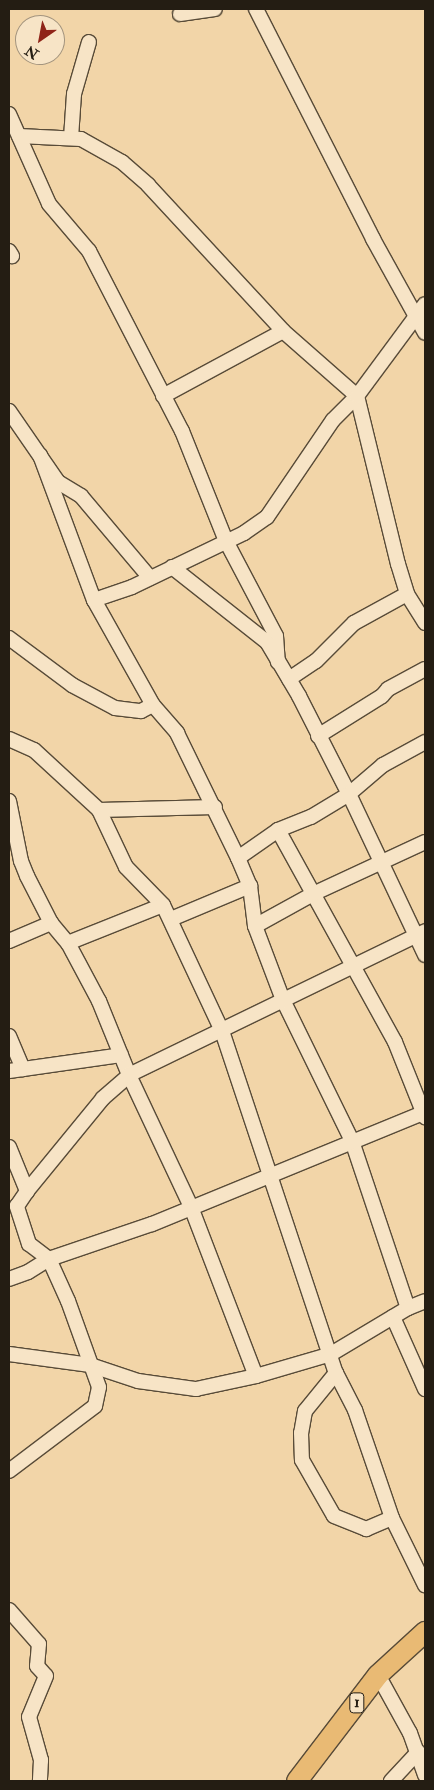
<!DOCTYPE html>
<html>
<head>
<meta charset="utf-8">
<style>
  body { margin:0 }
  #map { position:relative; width:434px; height:1790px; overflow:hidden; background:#f2d5a8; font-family:"IM FELL Double Pica",serif }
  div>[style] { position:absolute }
  .roads { filter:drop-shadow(1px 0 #584b38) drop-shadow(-1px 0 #584b38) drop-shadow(0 1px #584b38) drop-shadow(0 -1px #584b38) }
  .minor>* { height:14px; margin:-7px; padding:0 7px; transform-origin:7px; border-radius:7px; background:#f7e4c6 }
  .highway>* { height:20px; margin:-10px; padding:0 10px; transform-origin:10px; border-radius:10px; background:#e9ba74 }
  span { translate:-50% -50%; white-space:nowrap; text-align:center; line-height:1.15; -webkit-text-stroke:4.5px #f7e4c6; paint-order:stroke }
  .shield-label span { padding:1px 4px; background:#f7e4c6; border:1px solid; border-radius:4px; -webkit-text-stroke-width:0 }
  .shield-label { font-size:15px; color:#241d13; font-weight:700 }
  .frame { position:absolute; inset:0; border:10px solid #241d13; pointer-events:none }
  .north { position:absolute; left:15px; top:15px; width:50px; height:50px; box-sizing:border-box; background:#f7e4c6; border:1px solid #a3947e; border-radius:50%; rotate:213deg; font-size:14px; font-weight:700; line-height:20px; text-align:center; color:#241d13 }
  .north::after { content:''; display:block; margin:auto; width:18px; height:22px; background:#8f2418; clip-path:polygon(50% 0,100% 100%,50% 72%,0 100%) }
</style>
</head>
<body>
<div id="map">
  <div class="roads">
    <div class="minor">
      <i style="left:256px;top:9px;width:258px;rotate:63deg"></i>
      <i style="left:373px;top:239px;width:107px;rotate:61deg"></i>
      <i style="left:180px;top:14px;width:35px;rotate:-8deg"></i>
      <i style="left:9px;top:114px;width:98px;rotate:66deg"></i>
      <i style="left:49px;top:204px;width:62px;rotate:49.6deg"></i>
      <i style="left:89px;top:251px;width:203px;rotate:62.7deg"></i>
      <i style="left:182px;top:431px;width:118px;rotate:68.2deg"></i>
      <i style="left:226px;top:541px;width:107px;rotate:62.2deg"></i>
      <i style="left:276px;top:636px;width:26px;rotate:86deg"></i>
      <i style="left:19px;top:136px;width:62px;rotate:2.8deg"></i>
      <i style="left:81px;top:139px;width:47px;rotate:29.3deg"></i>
      <i style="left:122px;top:162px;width:35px;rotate:41deg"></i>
      <i style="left:148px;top:185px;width:199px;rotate:47.2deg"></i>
      <i style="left:283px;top:331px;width:98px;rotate:41.3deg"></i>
      <i style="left:357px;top:396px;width:173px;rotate:76.3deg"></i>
      <i style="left:398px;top:564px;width:31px;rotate:73deg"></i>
      <i style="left:407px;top:594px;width:34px;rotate:58deg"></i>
      <i style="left:71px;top:138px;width:44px;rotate:-86.1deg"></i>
      <i style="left:74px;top:94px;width:54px;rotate:-73.9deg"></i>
      <i style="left:9px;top:251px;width:6px;rotate:59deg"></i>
      <i style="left:163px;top:396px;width:136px;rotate:-28.4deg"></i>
      <i style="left:9px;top:411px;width:86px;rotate:55.4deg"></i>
      <i style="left:58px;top:482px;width:27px;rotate:31deg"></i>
      <i style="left:81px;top:496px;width:107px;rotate:49.9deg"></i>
      <i style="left:40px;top:455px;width:155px;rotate:69.6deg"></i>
      <i style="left:94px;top:600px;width:120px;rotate:60.7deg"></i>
      <i style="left:153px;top:705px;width:37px;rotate:49deg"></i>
      <i style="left:177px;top:733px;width:139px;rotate:64deg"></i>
      <i style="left:238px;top:858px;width:30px;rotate:67deg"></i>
      <i style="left:250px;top:886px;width:40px;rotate:82.9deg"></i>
      <i style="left:255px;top:926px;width:79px;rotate:69.3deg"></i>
      <i style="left:283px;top:1000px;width:157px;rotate:63.9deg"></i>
      <i style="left:352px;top:1141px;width:176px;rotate:71.5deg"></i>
      <i style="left:172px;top:567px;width:121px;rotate:38.3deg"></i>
      <i style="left:267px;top:642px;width:63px;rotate:59.3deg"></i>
      <i style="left:299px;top:696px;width:110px;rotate:63deg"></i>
      <i style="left:349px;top:794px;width:178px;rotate:64.7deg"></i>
      <i style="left:94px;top:600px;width:40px;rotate:-18.9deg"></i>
      <i style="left:132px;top:587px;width:124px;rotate:-25.7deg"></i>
      <i style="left:244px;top:533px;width:28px;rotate:-35deg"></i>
      <i style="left:267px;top:517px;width:117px;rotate:-55.8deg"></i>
      <i style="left:333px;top:420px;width:34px;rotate:-45deg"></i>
      <i style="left:357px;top:396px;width:114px;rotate:-53.5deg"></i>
      <i style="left:9px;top:638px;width:79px;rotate:36.7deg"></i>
      <i style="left:72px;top:685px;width:49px;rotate:28.1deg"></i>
      <i style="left:115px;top:708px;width:26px;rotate:7deg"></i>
      <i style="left:141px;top:711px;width:13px;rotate:-27deg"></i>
      <i style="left:289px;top:679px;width:32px;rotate:-34deg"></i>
      <i style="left:316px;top:661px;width:54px;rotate:-45deg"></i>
      <i style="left:354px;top:623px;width:60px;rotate:-28.7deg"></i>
      <i style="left:318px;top:736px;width:75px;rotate:-32deg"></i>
      <i style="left:382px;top:696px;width:9px;rotate:-49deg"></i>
      <i style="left:388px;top:689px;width:42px;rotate:-28.4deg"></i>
      <i style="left:9px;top:739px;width:27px;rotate:24deg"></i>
      <i style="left:34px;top:750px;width:88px;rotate:42.7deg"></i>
      <i style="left:99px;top:810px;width:116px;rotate:-1.5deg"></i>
      <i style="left:9px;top:801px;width:61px;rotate:78.7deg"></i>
      <i style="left:21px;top:861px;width:16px;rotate:68deg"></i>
      <i style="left:27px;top:876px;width:53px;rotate:62.9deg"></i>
      <i style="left:51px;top:923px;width:26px;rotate:50deg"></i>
      <i style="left:68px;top:943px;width:66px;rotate:61.9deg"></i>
      <i style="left:99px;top:1001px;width:80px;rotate:67.9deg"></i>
      <i style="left:129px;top:1075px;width:146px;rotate:64.8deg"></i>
      <i style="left:191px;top:1207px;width:181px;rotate:69deg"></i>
      <i style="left:99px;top:810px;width:63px;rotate:64.7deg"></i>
      <i style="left:126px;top:867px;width:53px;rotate:45.8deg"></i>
      <i style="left:163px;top:905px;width:139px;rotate:64.9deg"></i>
      <i style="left:222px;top:1031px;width:360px;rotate:71.6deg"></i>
      <i style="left:336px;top:1373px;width:42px;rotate:62.8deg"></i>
      <i style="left:355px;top:1410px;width:114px;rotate:71.1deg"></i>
      <i style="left:392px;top:1518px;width:75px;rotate:63.8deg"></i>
      <i style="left:278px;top:830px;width:242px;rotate:61.1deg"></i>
      <i style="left:395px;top:1042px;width:81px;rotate:68.2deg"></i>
      <i style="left:238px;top:858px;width:49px;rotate:-35deg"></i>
      <i style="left:278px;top:830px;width:35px;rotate:-22deg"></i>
      <i style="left:311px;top:817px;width:44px;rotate:-31.2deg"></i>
      <i style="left:349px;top:794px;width:45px;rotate:-40.5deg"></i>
      <i style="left:383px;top:765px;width:48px;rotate:-28.7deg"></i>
      <i style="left:171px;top:919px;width:86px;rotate:-22.7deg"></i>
      <i style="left:255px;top:926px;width:68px;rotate:-28.8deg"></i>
      <i style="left:315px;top:893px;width:121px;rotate:-24.9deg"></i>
      <i style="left:9px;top:941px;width:46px;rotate:-23.2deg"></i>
      <i style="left:68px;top:943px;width:102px;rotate:-21.8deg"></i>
      <i style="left:9px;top:1036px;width:36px;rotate:67deg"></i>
      <i style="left:9px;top:1071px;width:113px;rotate:-8.1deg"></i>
      <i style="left:9px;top:1147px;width:48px;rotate:67.8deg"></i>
      <i style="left:9px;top:1279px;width:20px;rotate:-20deg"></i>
      <i style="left:28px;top:1272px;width:25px;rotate:-32deg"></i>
      <i style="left:49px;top:1259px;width:109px;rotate:-18.8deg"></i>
      <i style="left:152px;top:1224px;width:295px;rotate:-22.3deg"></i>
      <i style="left:393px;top:1317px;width:79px;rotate:66deg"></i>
      <i style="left:9px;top:1354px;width:82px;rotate:7.7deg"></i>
      <i style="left:90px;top:1365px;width:51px;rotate:18.4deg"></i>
      <i style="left:138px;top:1381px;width:59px;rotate:7.9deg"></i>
      <i style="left:196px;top:1389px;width:61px;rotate:-12.2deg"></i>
      <i style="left:256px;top:1376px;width:78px;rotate:-16.3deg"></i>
      <i style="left:331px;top:1354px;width:90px;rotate:-30.9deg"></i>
      <i style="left:408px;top:1308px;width:18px;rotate:-22deg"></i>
      <i style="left:336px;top:1373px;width:49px;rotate:129.2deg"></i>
      <i style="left:305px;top:1411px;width:22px;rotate:100deg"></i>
      <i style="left:301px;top:1433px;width:27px;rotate:88deg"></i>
      <i style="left:302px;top:1460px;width:64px;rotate:60.3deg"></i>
      <i style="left:334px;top:1516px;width:35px;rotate:22deg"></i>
      <i style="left:366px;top:1529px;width:28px;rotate:-23deg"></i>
      <i style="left:9px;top:1471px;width:108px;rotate:-37.1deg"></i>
      <i style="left:95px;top:1406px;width:19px;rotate:-78deg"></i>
      <i style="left:99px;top:1387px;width:91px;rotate:-109.8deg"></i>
      <i style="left:68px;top:1301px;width:46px;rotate:-114.3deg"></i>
      <i style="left:49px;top:1259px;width:25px;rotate:-143deg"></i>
      <i style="left:29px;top:1244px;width:40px;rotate:-108deg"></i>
      <i style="left:17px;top:1206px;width:18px;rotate:-56deg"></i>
      <i style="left:27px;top:1191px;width:120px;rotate:-50.7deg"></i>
      <i style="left:103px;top:1098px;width:35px;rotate:-41deg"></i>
      <i style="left:129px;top:1075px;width:329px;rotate:-25.9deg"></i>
      <i style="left:9px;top:1610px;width:45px;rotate:48.6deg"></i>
      <i style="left:39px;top:1644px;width:22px;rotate:95deg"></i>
      <i style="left:37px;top:1666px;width:13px;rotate:48deg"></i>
      <i style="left:46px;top:1676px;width:44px;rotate:112.5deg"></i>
      <i style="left:29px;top:1717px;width:45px;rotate:74.4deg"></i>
      <i style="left:41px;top:1760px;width:21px;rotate:93deg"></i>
      <i style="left:378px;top:1675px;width:66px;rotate:61.1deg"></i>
      <i style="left:410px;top:1733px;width:45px;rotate:70.3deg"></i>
      <i style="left:391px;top:1781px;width:40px;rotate:-47deg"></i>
    </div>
    <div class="highway">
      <i style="left:297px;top:1781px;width:133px;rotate:-52.6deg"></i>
      <i style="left:378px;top:1675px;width:64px;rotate:-42.5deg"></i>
    </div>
  </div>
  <div class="shield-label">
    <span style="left:357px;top:1703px">1</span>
  </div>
  <div class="frame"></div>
  <div class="north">N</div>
</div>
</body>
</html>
